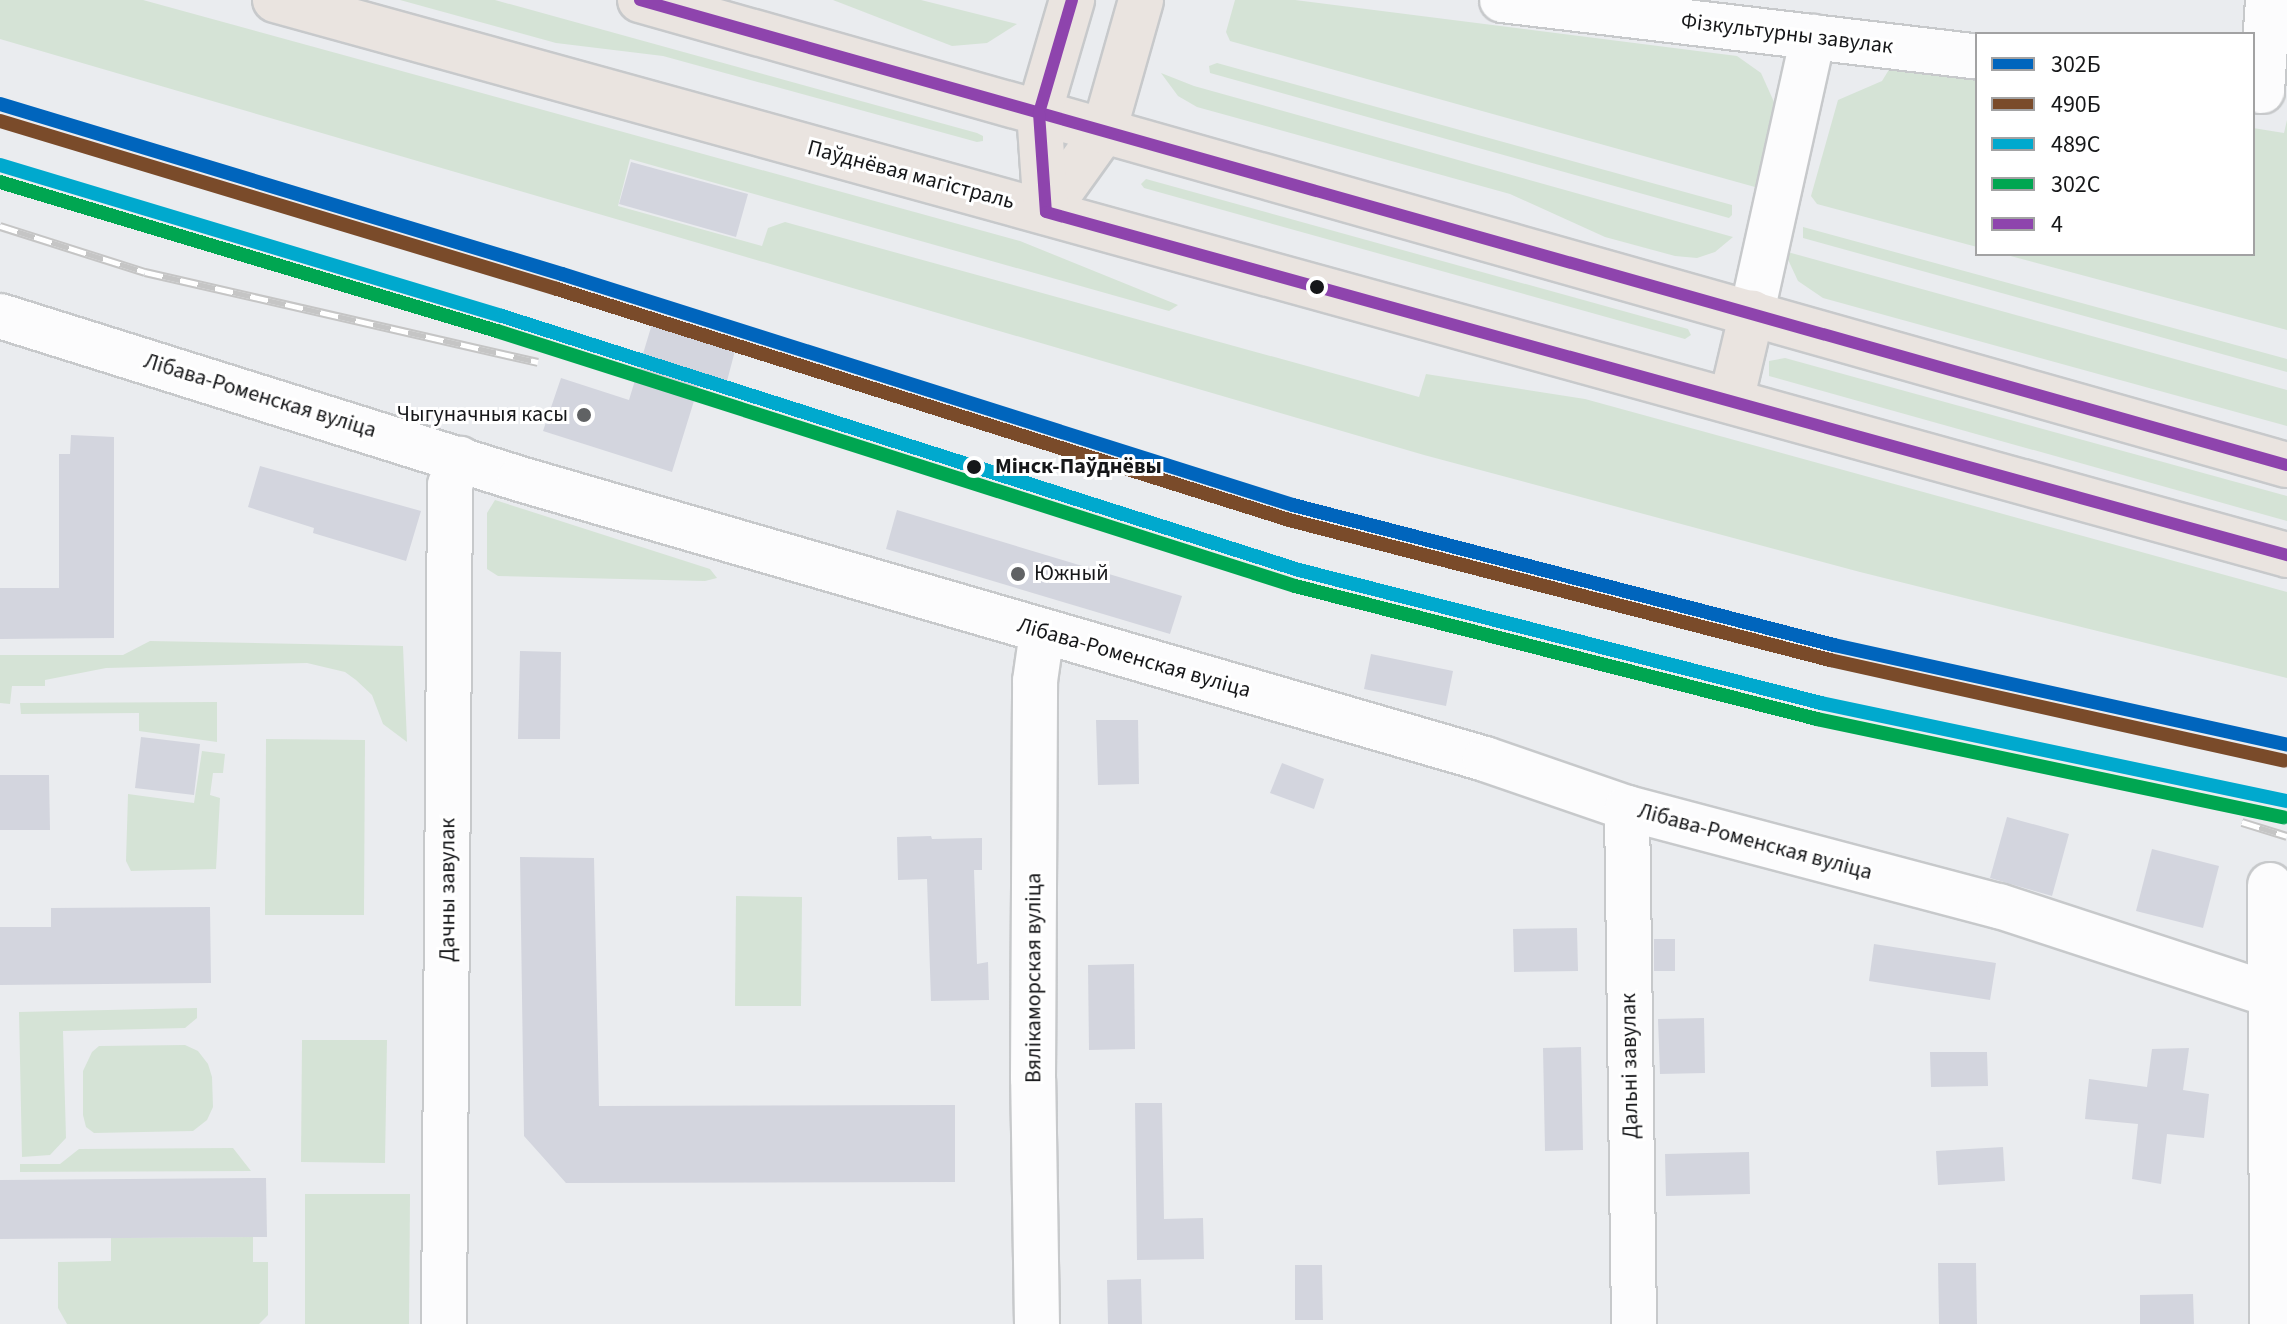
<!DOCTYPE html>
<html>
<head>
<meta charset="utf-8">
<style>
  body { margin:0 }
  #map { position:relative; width:2287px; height:1324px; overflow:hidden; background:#eaecef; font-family:"Source Sans 3",sans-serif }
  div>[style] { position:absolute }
  .green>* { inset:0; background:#d5e3d6 }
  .building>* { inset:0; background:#d3d5de }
  .roads { filter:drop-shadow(2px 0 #c7c9cb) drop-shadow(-2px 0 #c7c9cb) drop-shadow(0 2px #c7c9cb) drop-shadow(0 -2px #c7c9cb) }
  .minor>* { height:44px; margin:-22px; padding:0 22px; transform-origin:22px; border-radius:22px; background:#fcfcfd }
  .major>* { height:44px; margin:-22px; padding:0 22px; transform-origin:22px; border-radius:22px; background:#eae4e0 }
  .rail>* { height:9px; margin-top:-4.5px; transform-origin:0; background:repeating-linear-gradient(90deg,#fff 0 18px,#c5c5c5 0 36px); box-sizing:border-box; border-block:2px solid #c5c5c5 }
  .bus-1>* { height:12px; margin:-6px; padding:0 6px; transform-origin:6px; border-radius:6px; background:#8e44ad }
  .rail-1>* { height:14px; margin:-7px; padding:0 7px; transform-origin:7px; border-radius:7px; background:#0065bd }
  .rail-2>* { height:14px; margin:-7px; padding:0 7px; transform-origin:7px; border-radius:7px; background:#7a4b2a }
  .rail-3>* { height:14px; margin:-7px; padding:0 7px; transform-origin:7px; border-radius:7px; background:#00a9ce }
  .rail-4>* { height:14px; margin:-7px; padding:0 7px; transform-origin:7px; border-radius:7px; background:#00a651 }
  .dots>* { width:22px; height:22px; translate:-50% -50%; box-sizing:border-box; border:4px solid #fff; border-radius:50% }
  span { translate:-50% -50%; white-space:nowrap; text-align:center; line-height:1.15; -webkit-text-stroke:6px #fff; paint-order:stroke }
  .street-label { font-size:22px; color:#161719 }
  .poi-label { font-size:22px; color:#161719 }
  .right { translate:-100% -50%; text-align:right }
  .left { translate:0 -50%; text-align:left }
  .stop-label { font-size:22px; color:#161719; font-weight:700 }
  .legend { position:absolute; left:1975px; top:32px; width:280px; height:224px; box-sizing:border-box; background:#fff; border:2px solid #a2a2a3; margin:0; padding:10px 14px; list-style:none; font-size:24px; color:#161719 }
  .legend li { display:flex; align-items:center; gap:16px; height:40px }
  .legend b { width:40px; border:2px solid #a2a2a3 }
</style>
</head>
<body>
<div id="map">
  <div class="green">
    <i style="clip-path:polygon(0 0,143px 0,1020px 241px,1178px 305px,1169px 311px,630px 159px,618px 206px,762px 246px,768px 228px,785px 222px,1419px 397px,1426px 374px,1585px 399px,2287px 592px,2287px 678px,1860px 572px,1424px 455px,0 39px)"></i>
    <i style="clip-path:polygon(400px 0,495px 0,977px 133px,983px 136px,983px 141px,977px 142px,663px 56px,556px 43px)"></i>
    <i style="clip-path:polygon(833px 0,921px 0,1017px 24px,987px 43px,952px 46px)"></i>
    <i style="clip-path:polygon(1235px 0,1295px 0,1737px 56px,1761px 73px,1774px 102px,1773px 127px,1755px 187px,1230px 41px,1226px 32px)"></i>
    <i style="clip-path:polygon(1217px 63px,1732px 205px,1732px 215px,1729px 218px,1210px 73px,1209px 66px)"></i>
    <i style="clip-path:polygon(1890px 68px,1977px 79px,1977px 247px,1817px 204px,1811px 196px,1838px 100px,1882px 81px)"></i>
    <i style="clip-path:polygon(1161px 73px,1194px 86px,1733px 237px,1715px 252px,1697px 258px,1675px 256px,1605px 237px,1510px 194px,1197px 107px,1178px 96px)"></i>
    <i style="clip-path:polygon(2287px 120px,2287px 330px,2003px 254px,2253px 254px,2253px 128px,2284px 133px)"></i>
    <i style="clip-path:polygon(1146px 179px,1688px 329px,1691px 335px,1685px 339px,1144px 188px,1141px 184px)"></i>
    <i style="clip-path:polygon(1803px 227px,2287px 359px,2287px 372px,1803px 238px)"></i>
    <i style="clip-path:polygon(1784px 251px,2287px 390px,2287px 426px,1823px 298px,1798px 281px)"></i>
    <i style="clip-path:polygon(1785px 358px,2287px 496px,2287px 521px,1769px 376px,1769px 361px)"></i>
    <i style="clip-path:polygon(495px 500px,710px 569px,717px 578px,705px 581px,498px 576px,487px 569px,487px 513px)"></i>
    <i style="clip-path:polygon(150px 641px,403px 646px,407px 742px,383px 724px,372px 695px,356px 680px,345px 672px,307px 663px,106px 668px,45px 680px,45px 686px,12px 686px,10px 704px,0 703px,0 655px,123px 655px)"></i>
    <i style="clip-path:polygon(217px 702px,217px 742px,139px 731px,139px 713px,21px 714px,20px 703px)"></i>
    <i style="clip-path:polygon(266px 739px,365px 740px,364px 915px,265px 915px)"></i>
    <i style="clip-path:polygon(202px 751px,225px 754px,223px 773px,213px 773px,210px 795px,220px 798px,216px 869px,131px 871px,126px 861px,128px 794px,194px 803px)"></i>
    <i style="clip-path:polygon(736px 896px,802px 897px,801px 1006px,735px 1006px)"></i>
    <i style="clip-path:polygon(197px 1008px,197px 1018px,185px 1028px,63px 1031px,66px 1138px,50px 1155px,22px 1157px,19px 1012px)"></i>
    <i style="clip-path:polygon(302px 1040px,387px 1040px,385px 1163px,301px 1162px)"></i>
    <i style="clip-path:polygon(185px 1045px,198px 1051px,208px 1064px,212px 1077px,213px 1107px,207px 1120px,193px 1131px,94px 1133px,86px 1127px,83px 1115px,83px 1071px,92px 1052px,99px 1046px)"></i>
    <i style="clip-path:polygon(233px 1148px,251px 1171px,20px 1172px,20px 1164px,60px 1164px,79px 1149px)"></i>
    <i style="clip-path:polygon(305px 1194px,410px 1194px,409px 1324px,305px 1324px)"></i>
    <i style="clip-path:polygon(253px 1237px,253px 1262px,268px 1262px,268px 1315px,259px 1324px,67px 1324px,58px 1308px,58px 1262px,111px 1261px,111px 1238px)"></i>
  </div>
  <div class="building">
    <i style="clip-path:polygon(631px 162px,748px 194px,736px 237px,619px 204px)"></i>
    <i style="clip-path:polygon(652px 324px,736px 347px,727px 381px,702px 375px,672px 472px,543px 431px,561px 378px,629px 400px)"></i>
    <i style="clip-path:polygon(71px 435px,114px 437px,114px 638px,0 639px,0 588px,59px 588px,59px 454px,70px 454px)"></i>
    <i style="clip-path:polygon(260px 466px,421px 511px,406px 561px,313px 533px,314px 528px,248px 507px)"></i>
    <i style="clip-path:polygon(897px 510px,1182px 596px,1170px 634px,886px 549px)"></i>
    <i style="clip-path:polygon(520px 651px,561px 652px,560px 739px,518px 739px)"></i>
    <i style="clip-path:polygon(1371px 654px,1453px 671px,1446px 706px,1364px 689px)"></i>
    <i style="clip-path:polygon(1096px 720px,1138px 720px,1139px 784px,1098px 785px)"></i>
    <i style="clip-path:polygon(141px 737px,200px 744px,194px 795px,135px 788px)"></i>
    <i style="clip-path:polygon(1282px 763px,1324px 779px,1314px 809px,1270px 793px)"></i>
    <i style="clip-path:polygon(0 775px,49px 775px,50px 830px,0 830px)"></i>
    <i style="clip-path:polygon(2007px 817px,2069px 834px,2052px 896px,1990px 878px)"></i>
    <i style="clip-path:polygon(931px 836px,932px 839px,982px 838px,982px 870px,974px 870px,977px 964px,988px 962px,989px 1000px,931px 1001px,927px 879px,898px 880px,897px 837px)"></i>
    <i style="clip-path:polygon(2152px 849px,2219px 866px,2203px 928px,2136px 911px)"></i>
    <i style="clip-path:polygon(520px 857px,594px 858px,599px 1106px,955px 1105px,955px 1182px,566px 1183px,524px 1136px)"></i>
    <i style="clip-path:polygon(210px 907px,211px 983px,0 985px,0 927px,51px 927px,51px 908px)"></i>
    <i style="clip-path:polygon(1577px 928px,1578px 971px,1514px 972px,1513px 929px)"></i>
    <i style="clip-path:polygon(1654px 939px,1675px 939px,1675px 971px,1654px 971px)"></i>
    <i style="clip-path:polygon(1874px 944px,1996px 963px,1990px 1000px,1869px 981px)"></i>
    <i style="clip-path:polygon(1134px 964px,1135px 1049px,1089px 1050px,1088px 965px)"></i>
    <i style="clip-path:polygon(1704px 1018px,1705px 1073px,1660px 1074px,1658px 1019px)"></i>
    <i style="clip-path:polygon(1581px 1047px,1583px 1150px,1545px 1151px,1543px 1048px)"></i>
    <i style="clip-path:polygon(2189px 1048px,2183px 1090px,2209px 1094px,2204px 1138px,2167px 1134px,2161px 1184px,2132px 1179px,2138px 1124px,2085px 1119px,2089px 1079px,2147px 1087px,2152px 1049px)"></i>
    <i style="clip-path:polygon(1930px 1052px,1987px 1052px,1988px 1086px,1931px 1087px)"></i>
    <i style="clip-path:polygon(1135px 1103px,1162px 1103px,1164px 1219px,1203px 1218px,1204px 1259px,1137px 1260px)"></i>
    <i style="clip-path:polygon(2003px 1147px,2005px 1181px,1938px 1185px,1936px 1151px)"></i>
    <i style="clip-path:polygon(1749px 1152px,1750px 1194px,1666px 1196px,1665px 1154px)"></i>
    <i style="clip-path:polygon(266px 1178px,267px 1237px,0 1239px,0 1180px)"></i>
    <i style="clip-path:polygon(1938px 1263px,1976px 1263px,1977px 1324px,1939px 1324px)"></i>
    <i style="clip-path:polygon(1295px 1265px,1322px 1265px,1323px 1320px,1295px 1320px)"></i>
    <i style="clip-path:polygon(1141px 1279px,1142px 1324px,1108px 1324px,1107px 1280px)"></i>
    <i style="clip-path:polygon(2193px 1294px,2194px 1324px,2140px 1324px,2140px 1295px)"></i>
  </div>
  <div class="roads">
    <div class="minor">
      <i style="left:1502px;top:0;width:478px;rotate:6.8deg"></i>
      <i style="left:2262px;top:91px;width:91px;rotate:-86.2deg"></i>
      <i style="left:1752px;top:312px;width:282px;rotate:-77.5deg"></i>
      <i style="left:0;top:316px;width:545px;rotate:17.4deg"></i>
      <i style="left:520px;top:479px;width:1005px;rotate:16.18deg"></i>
      <i style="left:1485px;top:759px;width:150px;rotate:19deg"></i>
      <i style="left:1627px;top:808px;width:385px;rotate:14.8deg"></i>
      <i style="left:1999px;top:906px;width:284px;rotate:18.1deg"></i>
      <i style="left:1627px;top:808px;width:516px;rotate:89.22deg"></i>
      <i style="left:2270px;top:885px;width:439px;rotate:89.7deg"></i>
      <i style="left:444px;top:1324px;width:839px;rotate:-89.59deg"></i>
      <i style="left:450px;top:485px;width:28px;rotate:-69deg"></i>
      <i style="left:1037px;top:1324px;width:245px;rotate:-90.9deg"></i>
      <i style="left:1033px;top:1079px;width:398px;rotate:-89.7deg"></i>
      <i style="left:1035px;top:681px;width:49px;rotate:-81.9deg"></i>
    </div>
    <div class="major">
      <i style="left:275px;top:0;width:2087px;rotate:15.42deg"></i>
      <i style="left:640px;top:0;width:1711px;rotate:15.77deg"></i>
      <i style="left:1046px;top:212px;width:100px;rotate:-54.4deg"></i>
      <i style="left:1104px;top:131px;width:136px;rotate:-74.2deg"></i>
      <i style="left:1046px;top:212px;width:99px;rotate:-94deg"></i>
      <i style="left:1039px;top:113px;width:118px;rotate:-73.7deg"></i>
      <i style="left:1731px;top:401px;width:91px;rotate:-76.7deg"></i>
    </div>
  </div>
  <div class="rail">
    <i style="left:0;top:226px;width:152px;rotate:17.6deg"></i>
    <i style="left:145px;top:272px;width:403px;rotate:12.9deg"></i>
    <i style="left:2242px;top:822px;width:47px;rotate:17.3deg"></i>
  </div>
  <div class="bus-1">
    <i style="left:640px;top:0;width:1711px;rotate:15.77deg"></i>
    <i style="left:1072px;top:0;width:118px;rotate:106.3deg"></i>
    <i style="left:1039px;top:113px;width:99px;rotate:86deg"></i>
    <i style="left:1046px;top:212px;width:1288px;rotate:15.45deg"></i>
  </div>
  <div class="rail-1">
    <i style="left:0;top:104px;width:587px;rotate:16.83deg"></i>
    <i style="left:562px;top:274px;width:767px;rotate:17.54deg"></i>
    <i style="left:1293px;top:505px;width:559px;rotate:14.51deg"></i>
    <i style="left:1834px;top:645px;width:464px;rotate:12.4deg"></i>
  </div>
  <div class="rail-2">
    <i style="left:0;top:121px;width:582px;rotate:16.78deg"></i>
    <i style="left:557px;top:289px;width:768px;rotate:17.51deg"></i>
    <i style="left:1289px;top:520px;width:559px;rotate:14.51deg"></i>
    <i style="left:1830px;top:660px;width:465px;rotate:12.5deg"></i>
  </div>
  <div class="rail-3">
    <i style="left:0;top:165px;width:524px;rotate:16.74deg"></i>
    <i style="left:502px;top:316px;width:836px;rotate:17.68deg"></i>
    <i style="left:1299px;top:570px;width:539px;rotate:14.29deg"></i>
    <i style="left:1821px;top:703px;width:476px;rotate:11.9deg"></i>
  </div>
  <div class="rail-4">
    <i style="left:0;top:182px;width:519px;rotate:16.69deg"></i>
    <i style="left:497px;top:331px;width:838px;rotate:17.72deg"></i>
    <i style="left:1295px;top:586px;width:539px;rotate:14.29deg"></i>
    <i style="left:1817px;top:719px;width:477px;rotate:11.9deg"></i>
  </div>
  <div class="dots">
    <i style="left:1317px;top:287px;background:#161719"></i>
    <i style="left:584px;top:415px;background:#606264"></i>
    <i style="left:974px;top:467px;background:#161719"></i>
    <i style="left:1018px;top:574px;background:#606264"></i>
  </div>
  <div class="street-label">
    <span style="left:1787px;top:34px;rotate:7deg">Фізкультурны завулак</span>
    <span style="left:911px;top:175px;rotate:15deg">Паўднёвая магістраль</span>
    <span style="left:260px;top:396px;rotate:17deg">Лібава-Роменская вуліца</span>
    <span style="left:1134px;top:658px;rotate:16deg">Лібава-Роменская вуліца</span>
    <span style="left:1755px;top:842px;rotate:15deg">Лібава-Роменская вуліца</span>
    <span style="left:448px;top:890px;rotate:-90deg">Дачны завулак</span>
    <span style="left:1034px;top:978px;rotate:-90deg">Вялікаморская вуліца</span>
    <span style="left:1630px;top:1066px;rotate:-91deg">Дальні завулак</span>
  </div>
  <div class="poi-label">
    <span class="right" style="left:568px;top:415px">Чыгуначныя касы</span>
    <span class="left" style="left:1034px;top:574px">Южный</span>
  </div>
  <div class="stop-label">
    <span class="left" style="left:995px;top:467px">Мінск-Паўднёвы</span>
  </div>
  <ul class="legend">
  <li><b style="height:10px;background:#0065bd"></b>302Б</li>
  <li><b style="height:10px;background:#7a4b2a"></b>490Б</li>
  <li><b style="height:10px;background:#00a9ce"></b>489С</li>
  <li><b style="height:10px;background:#00a651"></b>302С</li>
  <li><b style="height:10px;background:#8e44ad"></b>4</li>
  </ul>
</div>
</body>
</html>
